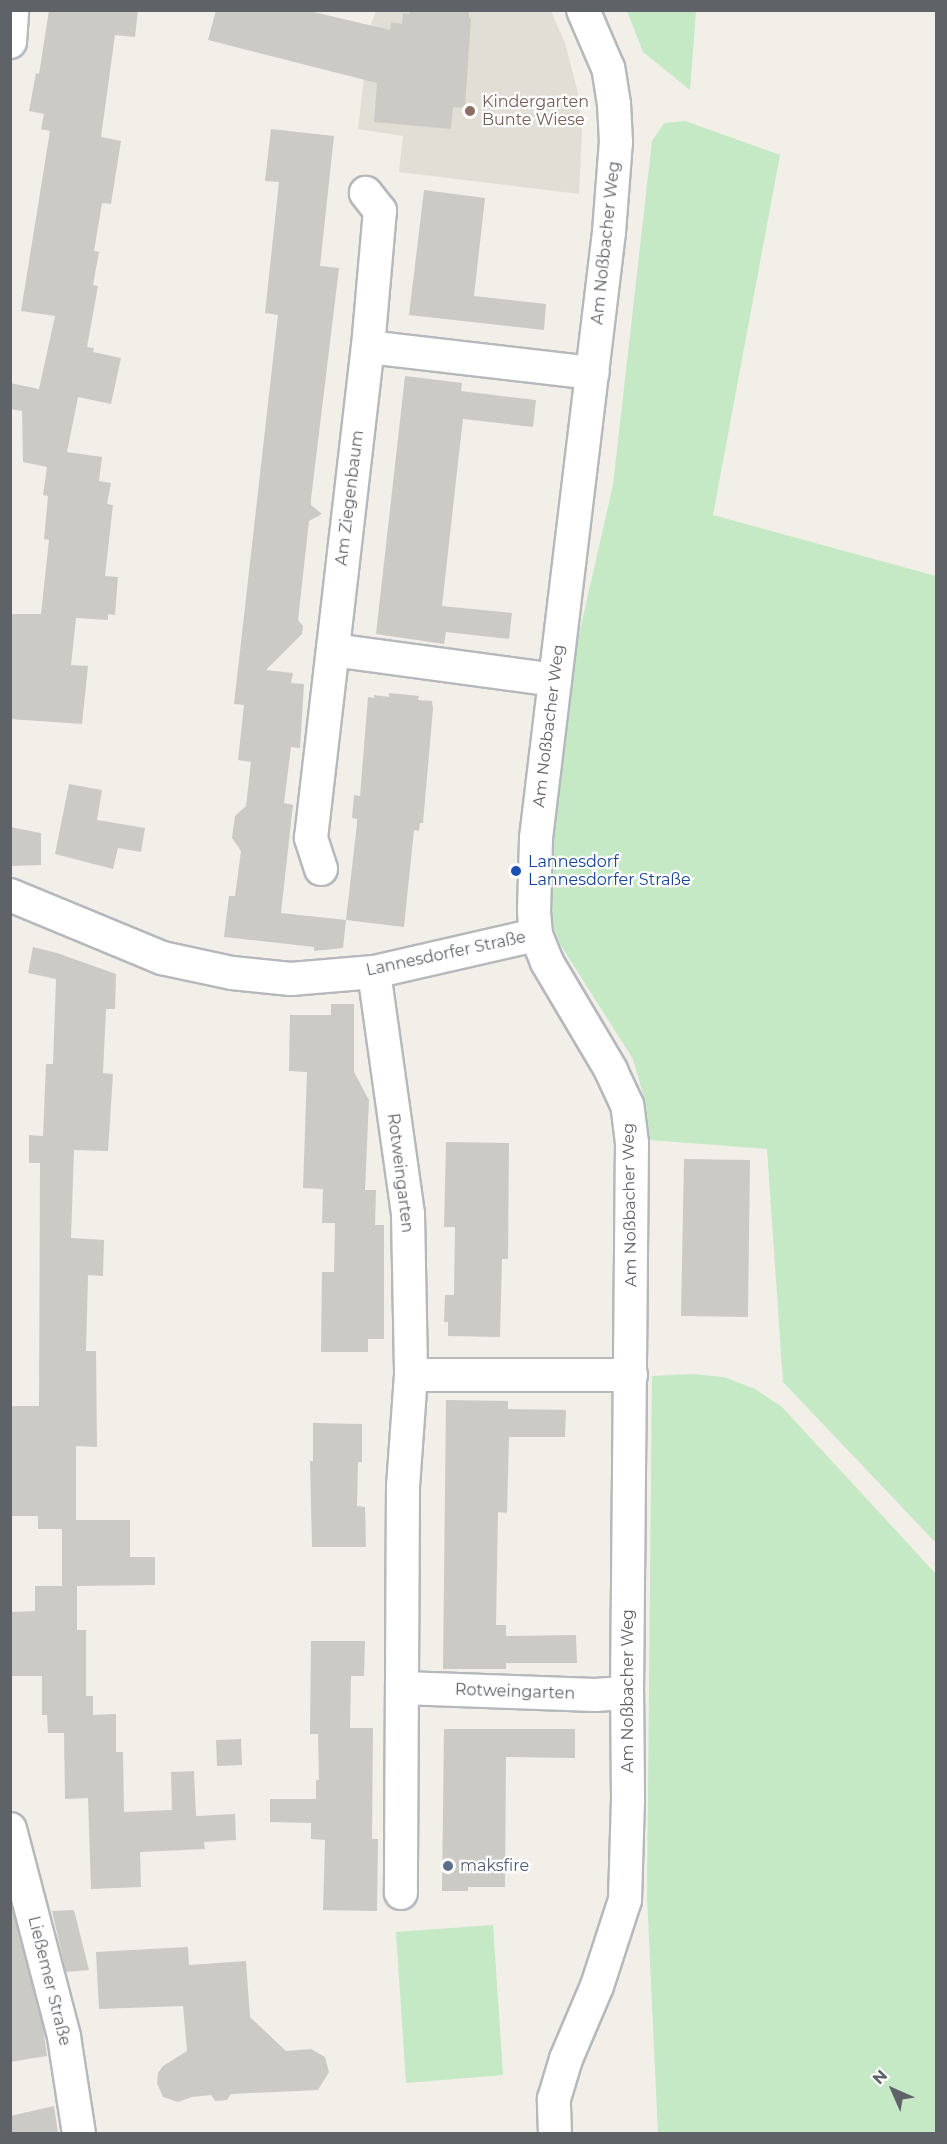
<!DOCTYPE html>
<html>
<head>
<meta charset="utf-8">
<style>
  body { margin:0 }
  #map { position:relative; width:947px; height:2144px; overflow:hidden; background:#f1efe8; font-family:Montserrat,sans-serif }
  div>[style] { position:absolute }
  .education>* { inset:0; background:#e1ded6 }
  .green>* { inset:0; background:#c5e8c5 }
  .building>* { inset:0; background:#cccac5 }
  .roads { filter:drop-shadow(2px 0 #b5b8bc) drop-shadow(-2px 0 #b5b8bc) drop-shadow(0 2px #b5b8bc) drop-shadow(0 -2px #b5b8bc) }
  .minor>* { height:32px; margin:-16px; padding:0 16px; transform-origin:16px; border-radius:16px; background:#fff }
  .dots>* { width:16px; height:16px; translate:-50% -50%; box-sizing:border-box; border:3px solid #fff; border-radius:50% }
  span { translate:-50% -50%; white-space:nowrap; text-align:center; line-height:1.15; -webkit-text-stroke:4.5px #fff; paint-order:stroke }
  .education-label { font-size:16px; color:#785e54 }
  .left { translate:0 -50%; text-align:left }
  .street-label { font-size:16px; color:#5f6368 }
  .transit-label { font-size:16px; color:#164399 }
  .service-label { font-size:16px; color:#4e5e75 }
  .frame { position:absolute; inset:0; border:12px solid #5f6368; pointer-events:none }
  .north { position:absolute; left:863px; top:2060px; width:60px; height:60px; -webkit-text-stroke:4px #fff; paint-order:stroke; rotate:315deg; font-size:16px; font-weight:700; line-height:24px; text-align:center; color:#5f6368 }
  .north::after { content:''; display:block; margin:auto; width:21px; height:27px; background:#5f6368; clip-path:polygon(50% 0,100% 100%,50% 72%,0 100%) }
</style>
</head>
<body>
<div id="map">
  <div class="education">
    <i style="clip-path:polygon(376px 11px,551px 11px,565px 43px,578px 93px,582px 132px,579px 194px,399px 172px,403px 136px,358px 129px,370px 27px)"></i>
  </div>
  <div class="green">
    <i style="clip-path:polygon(627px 11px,696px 11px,690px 90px,643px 52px)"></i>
    <i style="clip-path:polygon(685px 121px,780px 155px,713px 515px,936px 576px,936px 1543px,783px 1382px,767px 1149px,650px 1140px,646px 1104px,633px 1059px,560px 944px,550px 917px,546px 890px,573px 661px,613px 485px,652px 141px,664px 123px)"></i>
    <i style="clip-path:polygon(693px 1374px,724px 1377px,755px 1389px,782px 1407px,936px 1574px,936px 2133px,658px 2133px,647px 1896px,652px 1376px)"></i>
    <i style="clip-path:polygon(493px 1925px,503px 2075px,406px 2083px,396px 1932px)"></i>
  </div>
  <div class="building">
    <i style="clip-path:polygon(49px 10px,138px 10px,135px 37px,115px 35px,101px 137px,121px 141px,111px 204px,102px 203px,94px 251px,99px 252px,93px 285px,98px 286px,87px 347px,94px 348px,93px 352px,121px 358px,111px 404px,78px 397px,67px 452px,102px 457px,99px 481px,111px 483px,107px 504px,113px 505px,105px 576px,118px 577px,115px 615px,108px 614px,108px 620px,76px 618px,71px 665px,88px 666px,82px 724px,10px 719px,10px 614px,41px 614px,49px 540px,44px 539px,48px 496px,43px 495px,47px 467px,23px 462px,22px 411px,10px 409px,10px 383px,39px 389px,55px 316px,21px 311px,50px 131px,41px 129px,44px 114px,29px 111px,36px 73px,39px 74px)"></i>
    <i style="clip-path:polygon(216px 10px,305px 10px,390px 30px,391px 22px,402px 24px,403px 13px,409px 14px,410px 10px,469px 10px,469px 18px,471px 18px,465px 108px,453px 107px,451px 129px,374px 122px,377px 83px,208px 40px)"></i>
    <i style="clip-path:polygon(271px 129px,334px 136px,320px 266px,339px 268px,311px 499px,311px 505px,322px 514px,309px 521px,298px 620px,303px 626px,302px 634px,266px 670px,293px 673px,291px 683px,304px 684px,300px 748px,291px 747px,284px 803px,293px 805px,281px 913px,346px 920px,343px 948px,314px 951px,314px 947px,224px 937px,229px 896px,235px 896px,241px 851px,232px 838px,235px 816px,246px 806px,251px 762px,238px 760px,244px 705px,234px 704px,278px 315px,265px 313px,279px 182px,265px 181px)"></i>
    <i style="clip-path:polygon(424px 190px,485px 198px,474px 296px,546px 304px,544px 330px,409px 315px)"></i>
    <i style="clip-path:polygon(405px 376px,462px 383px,461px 391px,536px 400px,533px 427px,463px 419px,460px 445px,442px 606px,512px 613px,509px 639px,446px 632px,444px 644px,376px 634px)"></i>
    <i style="clip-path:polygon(389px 693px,419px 696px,418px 700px,432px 701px,433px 709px,423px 823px,420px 823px,419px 831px,414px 830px,404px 927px,346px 920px,357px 824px,357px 819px,352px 818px,354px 795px,360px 796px,368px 697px,374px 698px,374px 695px,389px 697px)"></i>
    <i style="clip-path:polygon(69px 784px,102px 790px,97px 820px,145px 828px,141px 852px,118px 848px,113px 869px,55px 854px)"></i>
    <i style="clip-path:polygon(10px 827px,41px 833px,41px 865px,10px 866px)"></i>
    <i style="clip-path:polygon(33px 947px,57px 953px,116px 974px,115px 1009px,106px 1009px,103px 1073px,113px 1074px,108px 1151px,74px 1150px,71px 1238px,104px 1240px,103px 1276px,88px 1275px,86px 1351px,96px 1351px,97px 1447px,76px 1446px,76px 1520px,130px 1520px,130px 1557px,155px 1557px,155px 1585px,77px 1586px,77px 1630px,86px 1630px,86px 1696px,93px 1696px,93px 1715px,116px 1714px,116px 1752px,123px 1752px,124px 1812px,172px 1810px,171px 1772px,194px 1771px,196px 1816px,235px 1814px,236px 1840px,204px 1842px,205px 1849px,140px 1852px,141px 1887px,91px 1889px,88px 1798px,65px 1799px,64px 1733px,48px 1733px,47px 1715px,42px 1715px,42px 1676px,10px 1676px,10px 1612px,35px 1611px,35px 1586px,65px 1586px,62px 1586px,62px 1529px,38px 1529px,38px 1516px,10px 1516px,10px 1406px,39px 1406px,40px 1163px,29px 1163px,29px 1135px,43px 1136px,46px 1064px,53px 1064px,55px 1007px,56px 979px,28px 973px)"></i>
    <i style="clip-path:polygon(331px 1004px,354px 1004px,354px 1072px,369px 1100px,365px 1190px,376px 1190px,375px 1225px,384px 1225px,384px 1339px,368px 1339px,368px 1352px,321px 1352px,322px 1272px,334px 1272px,335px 1223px,322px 1223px,323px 1189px,303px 1188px,307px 1072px,289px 1071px,290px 1015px,331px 1015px)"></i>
    <i style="clip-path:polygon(446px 1142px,509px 1143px,508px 1259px,502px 1259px,500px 1337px,448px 1336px,448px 1322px,444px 1322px,445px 1295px,454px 1295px,455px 1227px,444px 1227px)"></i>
    <i style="clip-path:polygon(684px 1159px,750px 1160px,748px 1317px,681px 1316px)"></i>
    <i style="clip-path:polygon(446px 1400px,508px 1401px,508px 1409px,566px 1410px,565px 1437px,509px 1437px,507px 1513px,498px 1512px,496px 1625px,506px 1625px,506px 1636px,576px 1635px,577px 1663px,506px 1663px,506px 1669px,443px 1669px)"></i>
    <i style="clip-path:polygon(313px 1423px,362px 1424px,362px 1462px,358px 1462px,357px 1506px,365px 1507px,366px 1547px,312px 1547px,310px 1461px,313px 1461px)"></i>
    <i style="clip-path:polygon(311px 1641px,365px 1641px,364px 1676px,351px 1676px,350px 1728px,373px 1728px,372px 1839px,378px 1839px,377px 1911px,323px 1910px,325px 1840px,311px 1839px,311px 1823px,270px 1822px,270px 1799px,316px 1799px,316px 1780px,319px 1780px,318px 1734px,310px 1734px)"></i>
    <i style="clip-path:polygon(444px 1729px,575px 1729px,575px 1758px,506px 1757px,505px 1887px,468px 1887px,468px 1891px,442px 1891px)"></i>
    <i style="clip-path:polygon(241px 1739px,242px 1765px,217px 1766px,216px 1740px)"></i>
    <i style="clip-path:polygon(74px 1910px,89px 1970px,66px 1972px,52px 1911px)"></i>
    <i style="clip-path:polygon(10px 1912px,13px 1912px,43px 2026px,47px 2056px,10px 2062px)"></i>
    <i style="clip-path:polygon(188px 1947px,189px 1965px,246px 1961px,250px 2017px,286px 2051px,311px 2049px,325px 2057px,329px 2072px,318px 2090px,231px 2094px,227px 2100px,215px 2101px,211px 2095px,192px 2097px,178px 2102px,163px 2097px,157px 2083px,158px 2073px,163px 2066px,187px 2051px,183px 2006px,99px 2009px,96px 1952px)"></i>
    <i style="clip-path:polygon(54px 2106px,58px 2133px,10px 2133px,10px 2116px)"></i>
  </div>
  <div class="roads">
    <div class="minor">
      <i style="left:10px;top:42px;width:32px;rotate:-86deg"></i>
      <i style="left:368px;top:347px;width:226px;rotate:6.6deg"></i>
      <i style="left:333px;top:650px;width:224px;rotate:7.7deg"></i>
      <i style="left:321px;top:869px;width:33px;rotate:-108deg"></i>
      <i style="left:311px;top:838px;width:494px;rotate:-83.4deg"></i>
      <i style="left:368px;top:347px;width:137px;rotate:-85deg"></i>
      <i style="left:380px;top:211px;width:23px;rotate:-128deg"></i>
      <i style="left:10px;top:895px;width:165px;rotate:22.5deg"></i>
      <i style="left:162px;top:958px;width:72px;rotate:12.1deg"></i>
      <i style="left:232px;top:973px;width:59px;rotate:5.8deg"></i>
      <i style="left:291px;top:979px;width:83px;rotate:-4.8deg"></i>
      <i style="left:374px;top:972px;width:166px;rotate:-12.9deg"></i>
      <i style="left:374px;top:972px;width:244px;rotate:82deg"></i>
      <i style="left:408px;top:1214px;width:161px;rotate:88.9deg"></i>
      <i style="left:411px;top:1375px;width:111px;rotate:94.1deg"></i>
      <i style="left:403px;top:1486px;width:407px;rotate:90.3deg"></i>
      <i style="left:411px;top:1375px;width:220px"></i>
      <i style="left:403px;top:1688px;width:192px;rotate:2.1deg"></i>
      <i style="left:595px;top:1695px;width:32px;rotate:-4deg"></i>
      <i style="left:10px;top:1829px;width:215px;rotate:75.4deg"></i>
      <i style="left:64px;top:2037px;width:98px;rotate:81.2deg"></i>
      <i style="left:555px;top:2134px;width:35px;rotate:-92deg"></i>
      <i style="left:554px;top:2099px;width:42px;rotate:-73.3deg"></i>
      <i style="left:566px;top:2059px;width:79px;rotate:-67deg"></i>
      <i style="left:597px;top:1986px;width:90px;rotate:-72deg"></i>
      <i style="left:625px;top:1900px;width:102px;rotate:-88.3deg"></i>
      <i style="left:628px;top:1798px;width:105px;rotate:-90.5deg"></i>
      <i style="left:627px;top:1693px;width:550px;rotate:-89.48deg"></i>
      <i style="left:632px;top:1143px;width:38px;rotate:-97deg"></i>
      <i style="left:627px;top:1105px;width:38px;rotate:-115deg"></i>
      <i style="left:611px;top:1070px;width:126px;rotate:-120.7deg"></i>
      <i style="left:547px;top:962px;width:29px;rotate:-112deg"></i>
      <i style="left:536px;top:935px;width:24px;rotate:-95deg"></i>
      <i style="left:534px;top:911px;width:73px;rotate:-88.4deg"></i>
      <i style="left:536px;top:838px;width:610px;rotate:-83.13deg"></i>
      <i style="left:609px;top:232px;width:90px;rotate:-85.6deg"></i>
      <i style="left:616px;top:142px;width:38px;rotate:-93deg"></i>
      <i style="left:614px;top:104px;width:36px;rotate:-99deg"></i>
      <i style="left:608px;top:68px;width:63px;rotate:-113.3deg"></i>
    </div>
  </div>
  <div class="dots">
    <i style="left:470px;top:111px;background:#8d6e63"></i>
    <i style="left:516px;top:871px;background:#1a4fb4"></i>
    <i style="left:448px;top:1866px;background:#5c6f8a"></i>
  </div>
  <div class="education-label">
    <span class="left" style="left:482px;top:111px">Kindergarten<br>Bunte Wiese</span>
  </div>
  <div class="street-label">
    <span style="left:606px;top:243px;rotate:-84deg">Am Noßbacher Weg</span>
    <span style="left:350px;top:498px;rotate:-83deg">Am Ziegenbaum</span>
    <span style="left:549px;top:726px;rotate:-83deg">Am Noßbacher Weg</span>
    <span style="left:446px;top:954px;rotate:-12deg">Lannesdorfer Straße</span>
    <span style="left:400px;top:1173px;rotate:83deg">Rotweingarten</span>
    <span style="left:630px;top:1205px;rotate:-91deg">Am Noßbacher Weg</span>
    <span style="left:628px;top:1691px;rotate:-90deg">Am Noßbacher Weg</span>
    <span style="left:515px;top:1692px;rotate:2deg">Rotweingarten</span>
    <span style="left:49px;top:1981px;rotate:76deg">Ließemer Straße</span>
  </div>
  <div class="transit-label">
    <span class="left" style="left:528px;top:871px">Lannesdorf<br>Lannesdorfer Straße</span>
  </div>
  <div class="service-label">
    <span class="left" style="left:460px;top:1866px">maksfire</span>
  </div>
  <div class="frame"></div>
  <div class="north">N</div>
</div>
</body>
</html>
